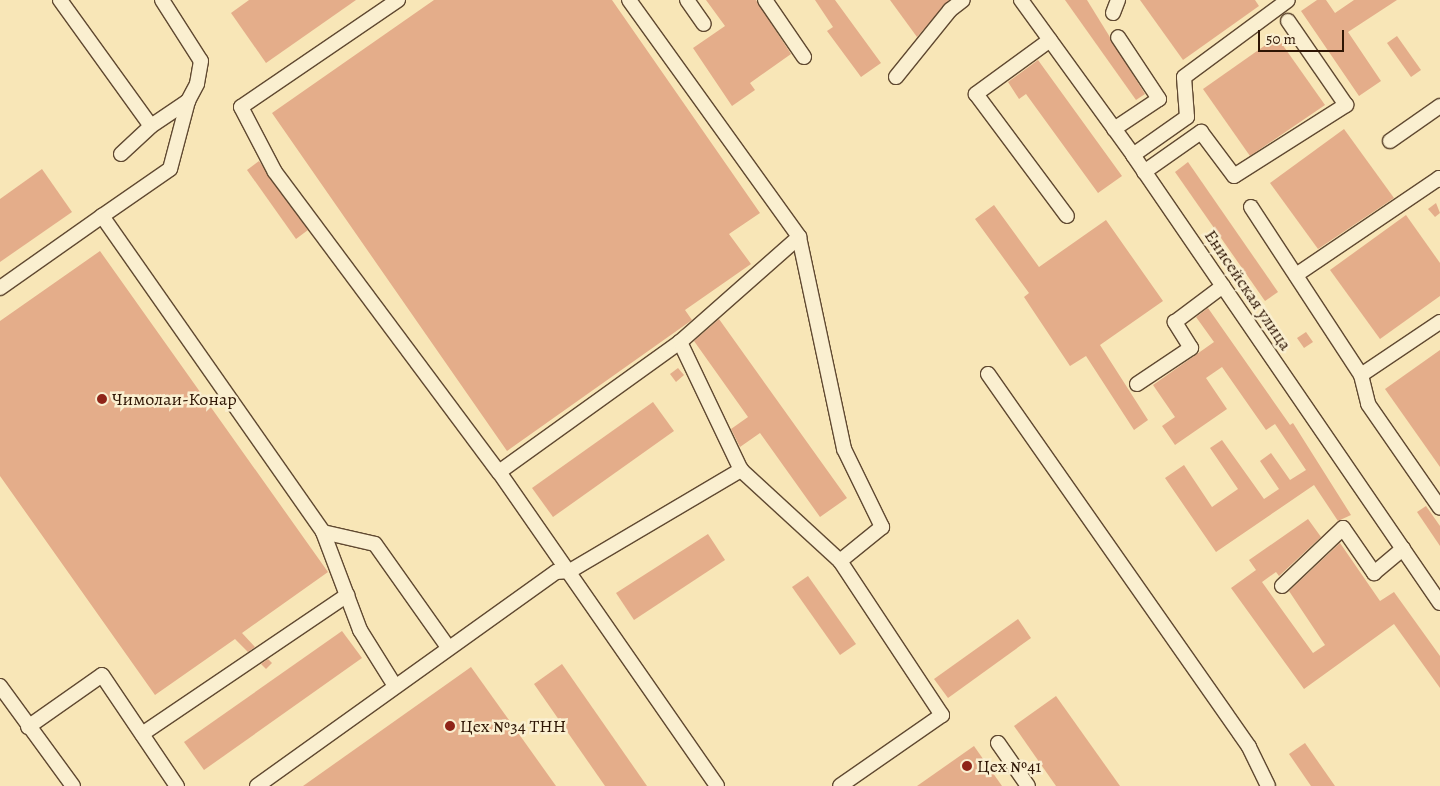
<!DOCTYPE html>
<html>
<head>
<meta charset="utf-8">
<style>
  body { margin:0 }
  #map { position:relative; width:1440px; height:786px; overflow:hidden; background:#f8e6b7; font-family:Alegreya,serif }
  div>[style] { position:absolute }
  .building>* { inset:0; background:#e4ad8a }
  .roads { filter:drop-shadow(1px 0 #604931) drop-shadow(-1px 0 #604931) drop-shadow(0 1px #604931) drop-shadow(0 -1px #604931) }
  .minor>* { height:14px; margin:-7px; padding:0 7px; transform-origin:7px; border-radius:7px; background:#faefd0 }
  .dots>* { width:14px; height:14px; translate:-50% -50%; box-sizing:border-box; border:2px solid #faefd0; border-radius:50% }
  span { translate:-50% -50%; white-space:nowrap; text-align:center; line-height:1.15; -webkit-text-stroke:5px #faefd0; paint-order:stroke }
  .street-label { font-size:18px; color:#2e1504 }
  .poi-label { font-size:18px; color:#2e1504 }
  .left { translate:0 -50%; text-align:left }
  .scale { position:absolute; left:1258px; top:30px; width:86px; height:22px; box-sizing:border-box; border:2px solid #2e1504; border-top:0; padding-left:6px; font-size:15px; line-height:18px; white-space:nowrap; color:#2e1504; -webkit-text-stroke:4px #faefd0; paint-order:stroke }
</style>
</head>
<body>
<div id="map">
  <div class="building">
    <i style="clip-path:polygon(249px 0,356px 0,266px 63px,231px 13px)"></i>
    <i style="clip-path:polygon(434px 0,612px 0,760px 213px,729px 234px,751px 264px,685px 310px,692px 320px,507px 451px,272px 113px)"></i>
    <i style="clip-path:polygon(706px 0,756px 0,791px 54px,750px 83px,755px 90px,732px 106px,693px 48px,725px 26px)"></i>
    <i style="clip-path:polygon(815px 0,835px 0,881px 63px,861px 77px,827px 31px,833px 27px)"></i>
    <i style="clip-path:polygon(890px 0,949px 0,917px 37px)"></i>
    <i style="clip-path:polygon(1065px 0,1087px 0,1145px 94px,1136px 100px)"></i>
    <i style="clip-path:polygon(1140px 0,1255px 0,1259px 6px,1183px 60px)"></i>
    <i style="clip-path:polygon(1317px 0,1326px 0,1335px 13px,1354px 0,1397px 0,1348px 32px,1381px 81px,1359px 96px,1301px 11px)"></i>
    <i style="clip-path:polygon(1397px 36px,1421px 70px,1411px 77px,1387px 43px)"></i>
    <i style="clip-path:polygon(1277px 37px,1325px 105px,1250px 156px,1203px 89px)"></i>
    <i style="clip-path:polygon(1038px 60px,1122px 176px,1098px 193px,1026px 94px,1019px 99px,1008px 82px)"></i>
    <i style="clip-path:polygon(1344px 129px,1394px 198px,1318px 249px,1270px 183px)"></i>
    <i style="clip-path:polygon(259px 161px,308px 230px,296px 239px,247px 170px)"></i>
    <i style="clip-path:polygon(1188px 162px,1278px 292px,1265px 301px,1175px 172px)"></i>
    <i style="clip-path:polygon(42px 169px,72px 212px,0 262px,0 199px)"></i>
    <i style="clip-path:polygon(1436px 203px,1440px 213px,1435px 217px,1428px 209px)"></i>
    <i style="clip-path:polygon(994px 205px,1039px 267px,1106px 220px,1163px 301px,1100px 345px,1148px 420px,1134px 430px,1086px 356px,1070px 366px,1024px 297px,1029px 293px,975px 219px)"></i>
    <i style="clip-path:polygon(1406px 215px,1440px 263px,1440px 296px,1380px 339px,1330px 270px)"></i>
    <i style="clip-path:polygon(100px 251px,328px 572px,242px 633px,255px 647px,248px 652px,235px 639px,155px 695px,0 476px,0 321px)"></i>
    <i style="clip-path:polygon(1208px 308px,1290px 425px,1293px 423px,1351px 515px,1338px 521px,1314px 485px,1216px 552px,1165px 478px,1184px 465px,1212px 507px,1238px 489px,1210px 448px,1222px 440px,1264px 499px,1279px 489px,1260px 461px,1271px 453px,1290px 480px,1306px 470px,1275px 424px,1266px 430px,1222px 367px,1206px 378px,1227px 409px,1175px 445px,1162px 426px,1175px 417px,1153px 385px,1214px 342px,1196px 317px)"></i>
    <i style="clip-path:polygon(719px 319px,847px 498px,820px 517px,760px 433px,740px 447px,731px 429px,748px 417px,694px 341px)"></i>
    <i style="clip-path:polygon(1306px 332px,1313px 342px,1304px 348px,1297px 338px)"></i>
    <i style="clip-path:polygon(1440px 350px,1440px 467px,1385px 389px)"></i>
    <i style="clip-path:polygon(678px 368px,684px 375px,676px 382px,670px 374px)"></i>
    <i style="clip-path:polygon(653px 402px,674px 431px,553px 517px,532px 488px)"></i>
    <i style="clip-path:polygon(1426px 506px,1440px 526px,1440px 546px,1417px 512px)"></i>
    <i style="clip-path:polygon(1308px 519px,1321px 537px,1279px 576px,1276px 572px,1262px 582px,1313px 653px,1325px 645px,1289px 591px,1340px 543px,1380px 601px,1394px 592px,1440px 656px,1440px 688px,1394px 624px,1304px 689px,1231px 588px,1256px 570px,1249px 560px)"></i>
    <i style="clip-path:polygon(708px 534px,725px 560px,634px 620px,616px 593px)"></i>
    <i style="clip-path:polygon(808px 576px,856px 644px,840px 655px,792px 587px)"></i>
    <i style="clip-path:polygon(1018px 619px,1031px 638px,948px 698px,934px 679px)"></i>
    <i style="clip-path:polygon(342px 631px,362px 658px,204px 770px,184px 742px)"></i>
    <i style="clip-path:polygon(268px 659px,272px 663px,266px 669px,261px 664px)"></i>
    <i style="clip-path:polygon(562px 664px,647px 786px,605px 786px,534px 684px)"></i>
    <i style="clip-path:polygon(471px 667px,556px 786px,303px 786px)"></i>
    <i style="clip-path:polygon(1056px 696px,1120px 786px,1056px 786px,1014px 726px)"></i>
    <i style="clip-path:polygon(1305px 743px,1335px 786px,1311px 786px,1289px 754px)"></i>
    <i style="clip-path:polygon(974px 746px,1002px 786px,917px 786px)"></i>
  </div>
  <div class="roads">
    <div class="minor">
      <i style="left:60px;top:0;width:155px;rotate:54.2deg"></i>
      <i style="left:151px;top:126px;width:45px;rotate:-34deg"></i>
      <i style="left:162px;top:0;width:72px;rotate:57.4deg"></i>
      <i style="left:201px;top:61px;width:23px;rotate:100deg"></i>
      <i style="left:197px;top:84px;width:19px;rotate:118deg"></i>
      <i style="left:188px;top:101px;width:70px;rotate:104.8deg"></i>
      <i style="left:170px;top:169px;width:83px;rotate:145.3deg"></i>
      <i style="left:102px;top:216px;width:386px;rotate:55deg"></i>
      <i style="left:323px;top:532px;width:105px;rotate:69.3deg"></i>
      <i style="left:360px;top:630px;width:66px;rotate:58deg"></i>
      <i style="left:398px;top:0;width:190px;rotate:145.7deg"></i>
      <i style="left:241px;top:107px;width:73px;rotate:62.4deg"></i>
      <i style="left:275px;top:172px;width:374px;rotate:53.3deg"></i>
      <i style="left:499px;top:472px;width:382px;rotate:55.2deg"></i>
      <i style="left:629px;top:0;width:292px;rotate:54.3deg"></i>
      <i style="left:799px;top:237px;width:217px;rotate:78deg"></i>
      <i style="left:844px;top:449px;width:87px;rotate:64deg"></i>
      <i style="left:882px;top:527px;width:54px;rotate:141deg"></i>
      <i style="left:840px;top:561px;width:185px;rotate:56.5deg"></i>
      <i style="left:942px;top:715px;width:124px;rotate:145.2deg"></i>
      <i style="left:687px;top:0;width:29px;rotate:55deg"></i>
      <i style="left:765px;top:0;width:69px;rotate:55.6deg"></i>
      <i style="left:1021px;top:0;width:191px;rotate:54.1deg"></i>
      <i style="left:1133px;top:155px;width:543px;rotate:55.58deg"></i>
      <i style="left:1113px;top:13px;width:14px;rotate:-69deg"></i>
      <i style="left:1050px;top:40px;width:92px;rotate:143.9deg"></i>
      <i style="left:976px;top:94px;width:152px;rotate:53.3deg"></i>
      <i style="left:896px;top:77px;width:86px;rotate:-51.1deg"></i>
      <i style="left:950px;top:10px;width:16px;rotate:-38deg"></i>
      <i style="left:1114px;top:129px;width:54px;rotate:-33.7deg"></i>
      <i style="left:1159px;top:99px;width:74px;rotate:-123.5deg"></i>
      <i style="left:1390px;top:141px;width:61px;rotate:-35deg"></i>
      <i style="left:121px;top:154px;width:41px;rotate:-43deg"></i>
      <i style="left:1133px;top:155px;width:66px;rotate:-35.1deg"></i>
      <i style="left:1187px;top:117px;width:40px;rotate:-94.3deg"></i>
      <i style="left:1184px;top:77px;width:129px;rotate:-36.5deg"></i>
      <i style="left:1144px;top:172px;width:70px;rotate:-35.1deg"></i>
      <i style="left:1201px;top:132px;width:55px;rotate:53.1deg"></i>
      <i style="left:1234px;top:176px;width:133px;rotate:-32.4deg"></i>
      <i style="left:1346px;top:105px;width:102px;rotate:-124.6deg"></i>
      <i style="left:1251px;top:207px;width:201px;rotate:56.8deg"></i>
      <i style="left:1361px;top:375px;width:30px;rotate:76deg"></i>
      <i style="left:1368px;top:404px;width:126px;rotate:55.3deg"></i>
      <i style="left:1296px;top:275px;width:173px;rotate:-34.1deg"></i>
      <i style="left:1439px;top:178px;width:2px;rotate:63deg"></i>
      <i style="left:0;top:288px;width:125px;rotate:-35.2deg"></i>
      <i style="left:988px;top:374px;width:455px;rotate:55deg"></i>
      <i style="left:1249px;top:747px;width:43px;rotate:64deg"></i>
      <i style="left:1361px;top:375px;width:95px;rotate:-33.9deg"></i>
      <i style="left:1137px;top:384px;width:65px;rotate:-33.7deg"></i>
      <i style="left:1191px;top:348px;width:31px;rotate:-122deg"></i>
      <i style="left:1175px;top:322px;width:60px;rotate:-36.9deg"></i>
      <i style="left:741px;top:470px;width:134px;rotate:42.6deg"></i>
      <i style="left:499px;top:472px;width:223px;rotate:-35.7deg"></i>
      <i style="left:323px;top:532px;width:53px;rotate:13deg"></i>
      <i style="left:375px;top:544px;width:126px;rotate:54.7deg"></i>
      <i style="left:1282px;top:586px;width:84px;rotate:-43.6deg"></i>
      <i style="left:1343px;top:528px;width:55px;rotate:55.4deg"></i>
      <i style="left:1374px;top:573px;width:38px;rotate:-40deg"></i>
      <i style="left:0;top:686px;width:124px;rotate:53.9deg"></i>
      <i style="left:28px;top:727px;width:90px;rotate:-35.1deg"></i>
      <i style="left:102px;top:675px;width:134px;rotate:56deg"></i>
      <i style="left:142px;top:734px;width:248px;rotate:-34.1deg"></i>
      <i style="left:998px;top:743px;width:52px;rotate:55.1deg"></i>
      <i style="left:257px;top:786px;width:368px;rotate:-35.6deg"></i>
      <i style="left:556px;top:572px;width:14px;rotate:-4deg"></i>
      <i style="left:570px;top:571px;width:199px;rotate:-30.6deg"></i>
      <i style="left:741px;top:470px;width:142px;rotate:-115.5deg"></i>
      <i style="left:680px;top:342px;width:159px;rotate:-41.4deg"></i>
    </div>
  </div>
  <div class="dots">
    <i style="left:102px;top:399px;background:#8f2418"></i>
    <i style="left:450px;top:726px;background:#8f2418"></i>
    <i style="left:967px;top:766px;background:#8f2418"></i>
  </div>
  <div class="street-label">
    <span style="left:1248px;top:290px;rotate:56deg">Енисейская улица</span>
  </div>
  <div class="poi-label">
    <span class="left" style="left:112px;top:399px">Чимолаи-Конар</span>
    <span class="left" style="left:460px;top:726px">Цех №34 ТНН</span>
    <span class="left" style="left:977px;top:766px">Цех №41</span>
  </div>
  <div class="scale">50 m</div>
</div>
</body>
</html>
